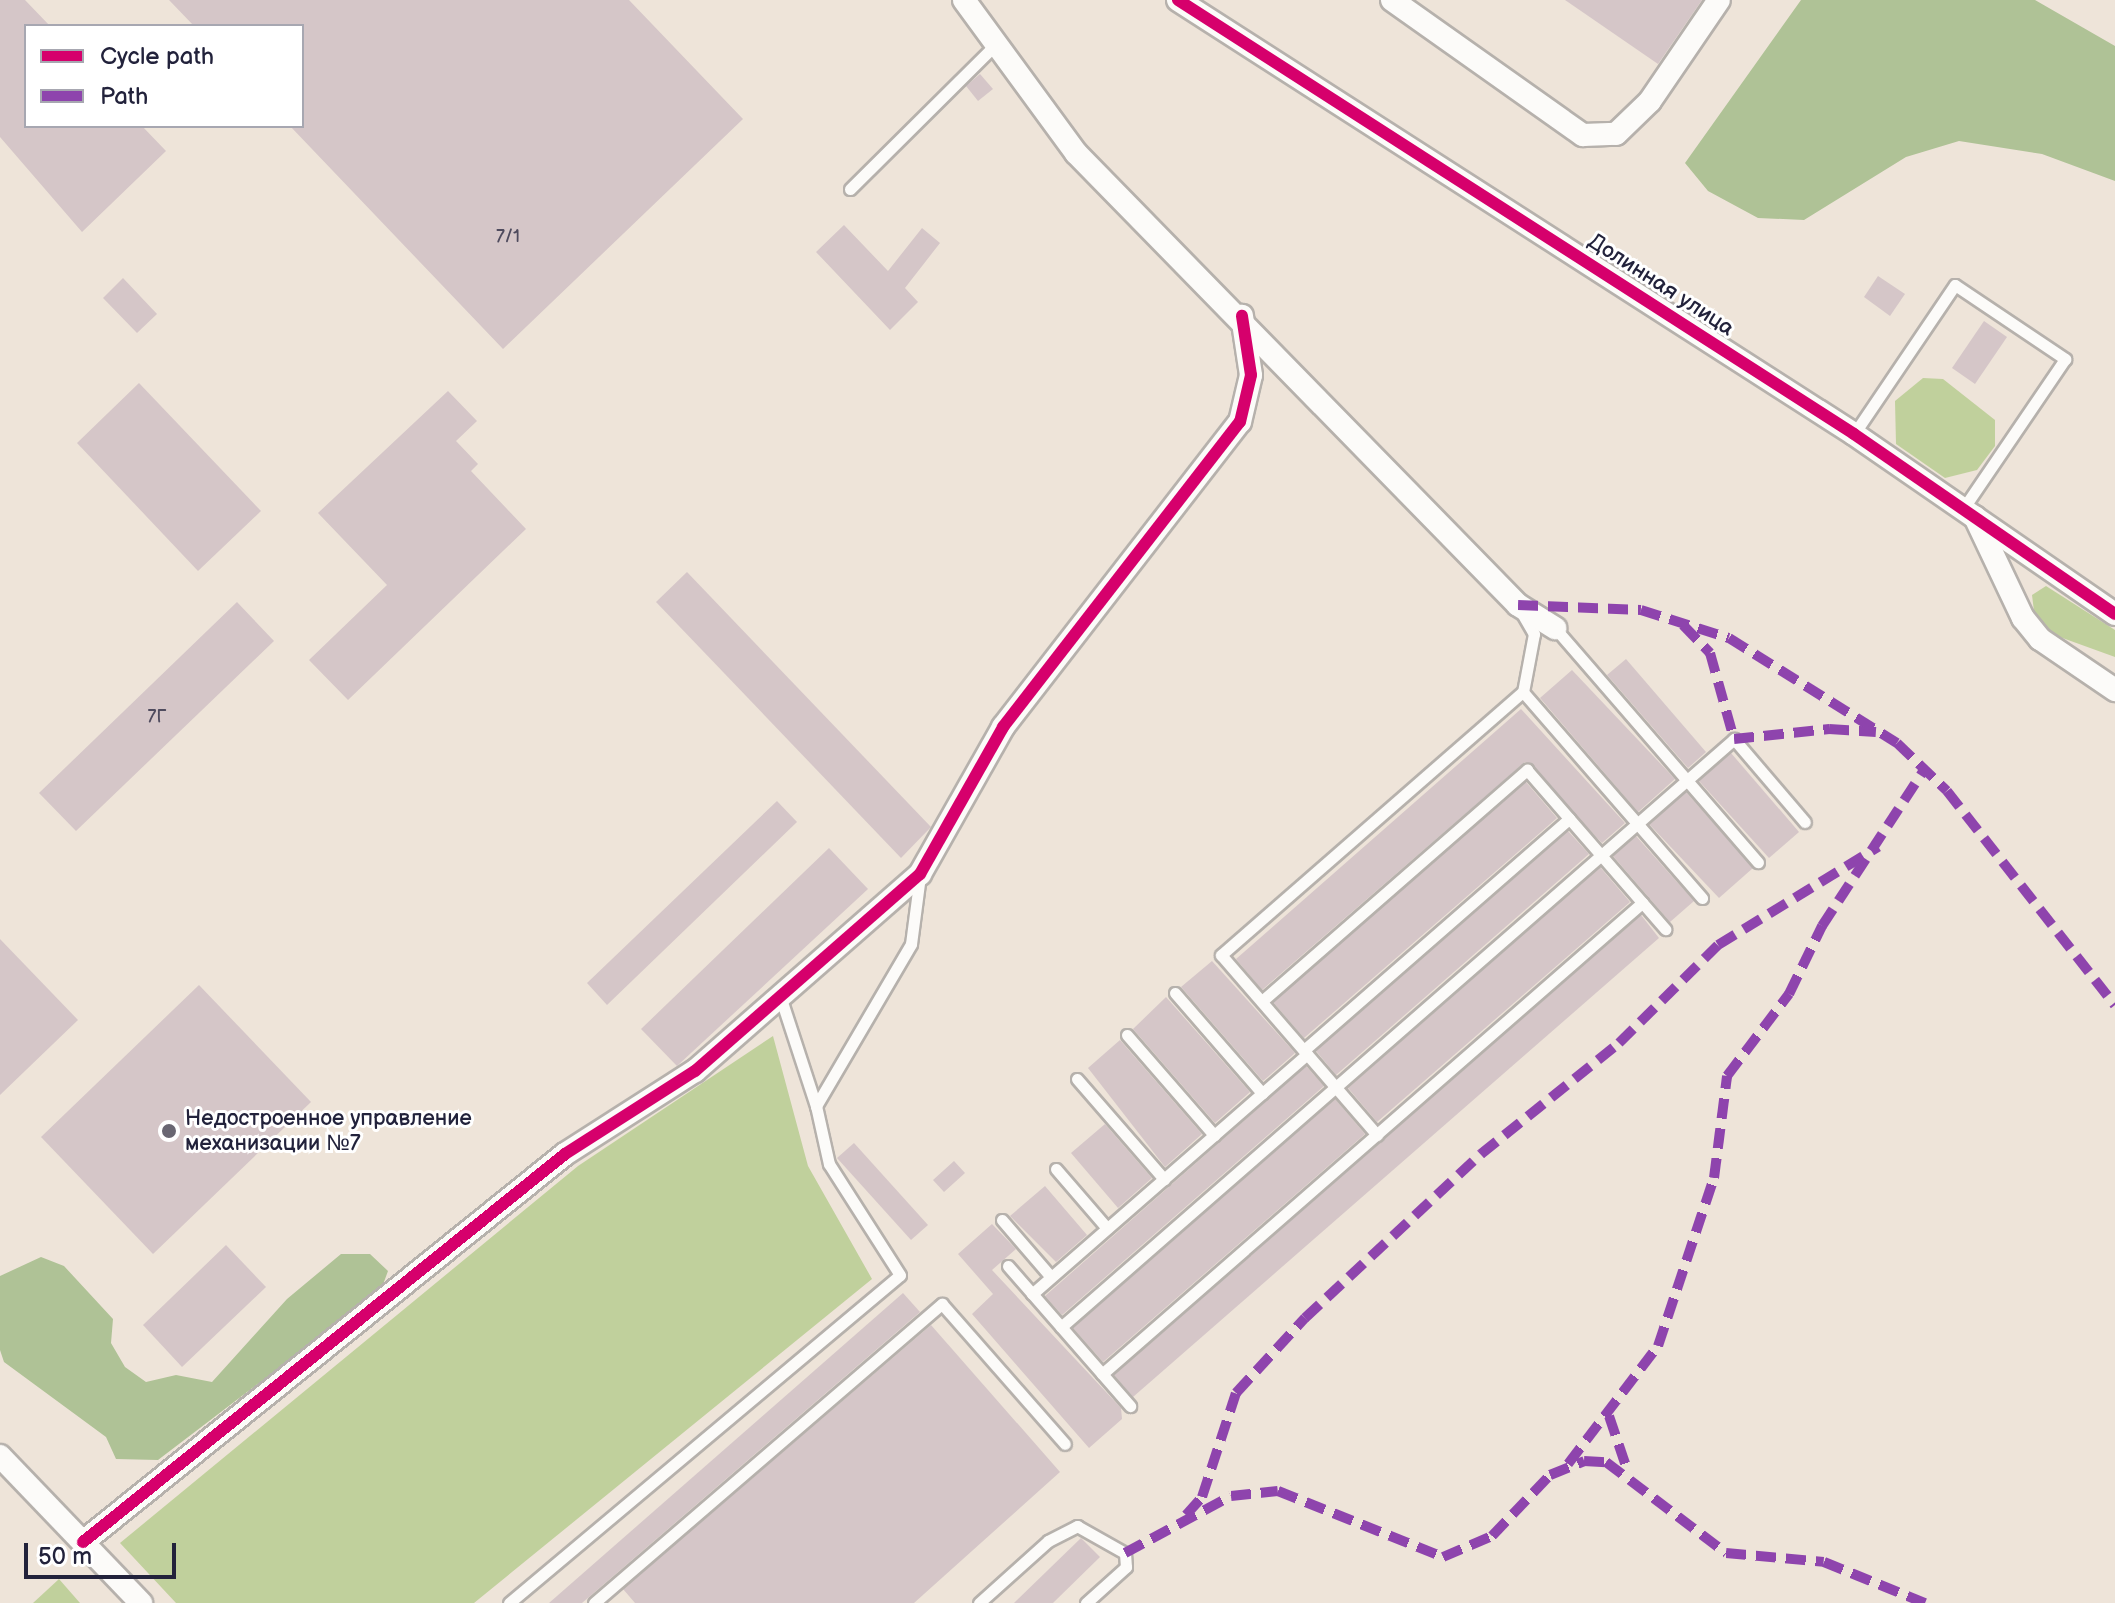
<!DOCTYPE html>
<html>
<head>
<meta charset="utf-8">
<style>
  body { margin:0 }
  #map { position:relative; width:2115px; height:1603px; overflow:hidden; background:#eee4d9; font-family:"Balsamiq Sans",sans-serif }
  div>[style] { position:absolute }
  .green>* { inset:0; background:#c0d09c }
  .forest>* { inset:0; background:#afc296 }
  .building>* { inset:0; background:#d5c6c8 }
  .roads { filter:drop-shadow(2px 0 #b6b1ac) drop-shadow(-2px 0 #b6b1ac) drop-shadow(0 2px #b6b1ac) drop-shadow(0 -2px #b6b1ac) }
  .lane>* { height:11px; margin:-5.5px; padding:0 5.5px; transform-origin:5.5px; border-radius:5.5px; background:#fcfbf9 }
  .street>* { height:22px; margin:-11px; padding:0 11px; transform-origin:11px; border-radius:11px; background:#fcfbf9 }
  .quiet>* { height:10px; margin-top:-5px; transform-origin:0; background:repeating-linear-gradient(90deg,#8e44ad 0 20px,transparent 0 30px) }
  .cycleway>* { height:12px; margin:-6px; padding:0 6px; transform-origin:6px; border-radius:6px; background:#d6006c }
  .dots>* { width:22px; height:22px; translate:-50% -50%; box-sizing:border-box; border:4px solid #fff; border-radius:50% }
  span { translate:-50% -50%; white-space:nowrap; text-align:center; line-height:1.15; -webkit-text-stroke:6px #fff; paint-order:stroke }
  .number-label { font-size:18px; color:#4f4b5e }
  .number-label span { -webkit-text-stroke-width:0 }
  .street-label { font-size:22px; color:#22223b }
  .poi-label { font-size:22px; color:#22223b }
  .left { translate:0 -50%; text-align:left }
  .legend { position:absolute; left:24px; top:24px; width:280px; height:104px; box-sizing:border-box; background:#fff; border:2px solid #a7a7b1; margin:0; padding:10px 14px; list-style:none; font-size:24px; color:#22223b }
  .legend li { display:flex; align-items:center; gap:16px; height:40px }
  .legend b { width:40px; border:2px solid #a7a7b1 }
  .scale { position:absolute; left:24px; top:1543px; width:152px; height:36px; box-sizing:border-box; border:4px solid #22223b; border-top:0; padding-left:10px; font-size:24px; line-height:28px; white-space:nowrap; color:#22223b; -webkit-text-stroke:6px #fff; paint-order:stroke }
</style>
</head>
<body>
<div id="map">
  <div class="green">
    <i style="clip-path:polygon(1923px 378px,1943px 379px,1995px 420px,1995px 446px,1977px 470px,1945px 478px,1896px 444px,1895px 401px)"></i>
    <i style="clip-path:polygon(2046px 586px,2115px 630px,2115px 657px,2057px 636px,2035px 619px,2032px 595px)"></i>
    <i style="clip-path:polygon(773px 1036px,808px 1166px,872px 1279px,474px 1603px,176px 1603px,120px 1543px,578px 1166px)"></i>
    <i style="clip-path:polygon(59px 1579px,80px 1603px,33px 1603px)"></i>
  </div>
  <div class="forest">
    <i style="clip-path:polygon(1801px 0,2035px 0,2115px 46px,2115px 181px,2042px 154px,1959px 141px,1906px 157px,1804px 220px,1758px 218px,1708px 191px,1685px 163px)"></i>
    <i style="clip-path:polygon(341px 1254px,370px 1254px,388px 1271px,381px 1290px,158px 1460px,116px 1459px,106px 1437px,4px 1362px,0 1350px,0 1276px,41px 1257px,64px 1266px,113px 1319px,111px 1343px,125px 1367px,146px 1382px,176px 1375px,212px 1382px,287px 1299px)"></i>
  </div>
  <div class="building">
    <i style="clip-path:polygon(0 0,25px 0,50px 26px,26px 26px,26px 126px,142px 126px,166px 151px,82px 232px,0 137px)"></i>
    <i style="clip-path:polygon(169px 0,629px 0,743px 119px,503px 349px,290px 126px,302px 126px,302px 26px,194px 26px)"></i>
    <i style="clip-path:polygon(1565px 0,1702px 0,1658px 64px)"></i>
    <i style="clip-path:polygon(980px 74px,993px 89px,978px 101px,966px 86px)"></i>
    <i style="clip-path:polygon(844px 225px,888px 271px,922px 228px,940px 243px,905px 288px,918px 302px,890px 330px,816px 252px)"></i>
    <i style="clip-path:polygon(1878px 276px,1905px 294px,1890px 316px,1864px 297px)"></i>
    <i style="clip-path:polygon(123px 278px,157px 314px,137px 333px,103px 298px)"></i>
    <i style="clip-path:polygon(1984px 321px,2007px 337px,1975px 384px,1952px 368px)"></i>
    <i style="clip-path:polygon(139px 383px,261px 511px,198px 571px,77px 443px)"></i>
    <i style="clip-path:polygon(448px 391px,477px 421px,456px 441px,478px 464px,471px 471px,526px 529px,348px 700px,309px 660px,387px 585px,318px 513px)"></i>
    <i style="clip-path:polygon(687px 572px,931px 827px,901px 858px,656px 602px)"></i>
    <i style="clip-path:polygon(237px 602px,274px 641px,76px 831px,39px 793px)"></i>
    <i style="clip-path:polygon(1626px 659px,1706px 752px,1688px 768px,1607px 675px)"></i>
    <i style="clip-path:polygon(1572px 670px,1675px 779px,1638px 812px,1540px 698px)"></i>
    <i style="clip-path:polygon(1521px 709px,1625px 823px,1602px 843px,1525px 762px,1262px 990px,1236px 959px)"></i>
    <i style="clip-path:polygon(1731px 753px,1799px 832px,1769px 858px,1699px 781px)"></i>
    <i style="clip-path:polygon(1526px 782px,1557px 818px,1304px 1038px,1273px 1002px)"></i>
    <i style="clip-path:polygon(1686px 792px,1753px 868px,1719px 898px,1649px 824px)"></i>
    <i style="clip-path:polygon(777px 801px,797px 822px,607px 1005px,587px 983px)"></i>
    <i style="clip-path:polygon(1568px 831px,1589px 854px,1336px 1075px,1316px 1051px)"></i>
    <i style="clip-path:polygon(1636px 836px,1694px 901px,1670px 922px,1613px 856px)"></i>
    <i style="clip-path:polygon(829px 848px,868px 889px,677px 1066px,641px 1029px)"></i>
    <i style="clip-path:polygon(1600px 867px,1630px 902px,1377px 1122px,1348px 1088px)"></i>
    <i style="clip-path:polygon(1641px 915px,1659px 938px,1133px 1397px,1114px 1375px)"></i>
    <i style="clip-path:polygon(0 939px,78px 1020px,0 1095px)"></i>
    <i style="clip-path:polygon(1212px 961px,1295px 1053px,1263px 1081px,1181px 987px)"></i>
    <i style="clip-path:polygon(199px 985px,311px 1102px,153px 1254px,41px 1137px)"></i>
    <i style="clip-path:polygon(1166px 997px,1250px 1092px,1215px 1123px,1133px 1029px)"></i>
    <i style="clip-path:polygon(1120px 1040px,1202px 1134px,1165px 1167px,1088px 1068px)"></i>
    <i style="clip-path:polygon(1306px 1066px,1324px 1086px,1062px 1315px,1045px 1296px)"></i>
    <i style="clip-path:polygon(1335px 1099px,1365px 1134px,1103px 1362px,1073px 1328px)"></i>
    <i style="clip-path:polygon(1105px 1124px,1152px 1178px,1118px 1208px,1071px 1153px)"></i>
    <i style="clip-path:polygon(854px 1143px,928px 1225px,911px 1240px,837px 1158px)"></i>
    <i style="clip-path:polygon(954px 1161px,965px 1173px,944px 1192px,933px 1180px)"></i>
    <i style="clip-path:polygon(1045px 1186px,1087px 1235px,1056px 1262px,1010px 1216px)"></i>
    <i style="clip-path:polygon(992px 1224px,1016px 1249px,992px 1270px,1121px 1408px,1122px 1419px,1089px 1448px,972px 1314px,993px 1294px,958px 1254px)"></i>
    <i style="clip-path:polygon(226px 1245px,266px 1287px,182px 1367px,143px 1325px)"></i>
    <i style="clip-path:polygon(903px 1293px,920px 1312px,582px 1603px,549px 1603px)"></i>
    <i style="clip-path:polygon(931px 1325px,1060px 1472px,914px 1603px,635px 1603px,623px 1589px)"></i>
    <i style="clip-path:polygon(1081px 1538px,1100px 1557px,1053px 1603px,1014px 1603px)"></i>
  </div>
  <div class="roads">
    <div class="lane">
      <i style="left:850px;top:189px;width:206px;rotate:-44.8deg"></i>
      <i style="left:1854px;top:434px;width:180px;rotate:-55.9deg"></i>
      <i style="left:1955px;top:285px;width:133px;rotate:33.9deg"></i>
      <i style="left:2065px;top:359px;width:181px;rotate:124.2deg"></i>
      <i style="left:1555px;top:628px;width:310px;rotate:49.1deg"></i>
      <i style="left:1523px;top:692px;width:273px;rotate:49deg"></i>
      <i style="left:1175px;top:993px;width:133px;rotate:49deg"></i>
      <i style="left:781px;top:999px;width:113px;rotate:71.9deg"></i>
      <i style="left:1262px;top:1001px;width:352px;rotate:-41.1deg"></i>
      <i style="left:1527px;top:770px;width:211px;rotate:49deg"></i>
      <i style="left:1127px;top:1035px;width:133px;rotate:49deg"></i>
      <i style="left:1304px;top:1050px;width:352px;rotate:-41.1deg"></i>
      <i style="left:1077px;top:1079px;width:133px;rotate:49deg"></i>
      <i style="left:1377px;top:1135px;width:238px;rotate:-130.9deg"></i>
      <i style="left:1221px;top:955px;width:400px;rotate:-41.1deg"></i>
      <i style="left:1523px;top:692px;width:59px;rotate:-79.3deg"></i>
      <i style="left:1534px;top:634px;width:24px;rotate:-120deg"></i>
      <i style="left:1056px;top:1169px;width:78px;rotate:49.2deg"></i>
      <i style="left:1002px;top:1220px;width:75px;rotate:49.3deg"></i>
      <i style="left:1008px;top:1266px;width:186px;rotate:48.9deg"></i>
      <i style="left:1032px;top:1294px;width:365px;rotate:-41.1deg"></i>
      <i style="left:1061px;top:1327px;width:894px;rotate:-41.14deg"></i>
      <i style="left:1734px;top:739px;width:109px;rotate:49.5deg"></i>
      <i style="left:1102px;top:1374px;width:717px;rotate:-41.1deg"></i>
      <i style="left:509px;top:1603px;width:510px;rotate:-39.99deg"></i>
      <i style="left:900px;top:1275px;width:132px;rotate:-122.6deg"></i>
      <i style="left:829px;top:1164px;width:59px;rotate:-102.6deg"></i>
      <i style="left:816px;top:1106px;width:188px;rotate:-59.6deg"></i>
      <i style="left:911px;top:944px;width:69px;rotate:-82.5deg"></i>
      <i style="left:594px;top:1603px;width:459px;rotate:-40.7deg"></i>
      <i style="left:942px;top:1304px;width:186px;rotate:48.7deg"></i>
      <i style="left:979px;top:1603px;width:93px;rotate:-41.9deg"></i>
      <i style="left:1048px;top:1541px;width:33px;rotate:-27deg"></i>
      <i style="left:1077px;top:1526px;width:55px;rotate:29.4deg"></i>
      <i style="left:1125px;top:1553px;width:14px;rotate:86deg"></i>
      <i style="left:1126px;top:1567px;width:54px;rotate:138deg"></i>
    </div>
    <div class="street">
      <i style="left:964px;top:0;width:190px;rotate:53.8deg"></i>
      <i style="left:1076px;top:153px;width:632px;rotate:45.64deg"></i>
      <i style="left:1518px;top:605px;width:44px;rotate:31.9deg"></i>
      <i style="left:1178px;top:0;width:803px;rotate:32.7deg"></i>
      <i style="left:1854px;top:434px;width:317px;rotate:34.6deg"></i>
      <i style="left:1392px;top:0;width:234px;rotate:35.3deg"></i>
      <i style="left:1583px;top:135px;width:33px;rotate:-2deg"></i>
      <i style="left:1616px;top:134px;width:47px;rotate:-44.1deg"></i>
      <i style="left:1650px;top:101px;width:122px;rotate:-55.7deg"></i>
      <i style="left:1975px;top:517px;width:112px;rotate:64.6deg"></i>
      <i style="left:2023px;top:618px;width:27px;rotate:51deg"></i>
      <i style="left:2040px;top:639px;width:91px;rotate:34.2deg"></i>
      <i style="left:0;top:1456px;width:204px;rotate:46.2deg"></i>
      <i style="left:83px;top:1542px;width:619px;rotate:-38.83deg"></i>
      <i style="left:565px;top:1154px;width:154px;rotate:-32.6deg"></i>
      <i style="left:695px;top:1071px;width:299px;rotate:-41.2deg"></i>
      <i style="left:920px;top:874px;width:169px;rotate:-60.5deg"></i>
      <i style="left:1003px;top:727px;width:386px;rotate:-52.2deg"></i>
      <i style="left:1240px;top:422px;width:48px;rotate:-76.8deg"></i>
      <i style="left:1251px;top:375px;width:60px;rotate:-98.7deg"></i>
    </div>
  </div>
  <div class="quiet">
    <i style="left:1518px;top:605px;width:123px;rotate:2.3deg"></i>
    <i style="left:1641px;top:610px;width:92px;rotate:17.7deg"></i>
    <i style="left:1729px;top:638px;width:198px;rotate:32deg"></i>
    <i style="left:1897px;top:743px;width:69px;rotate:43.8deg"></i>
    <i style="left:1947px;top:791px;width:272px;rotate:51.9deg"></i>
    <i style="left:1683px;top:625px;width:39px;rotate:46deg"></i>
    <i style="left:1710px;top:653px;width:89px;rotate:74.4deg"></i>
    <i style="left:1734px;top:739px;width:96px;rotate:-6deg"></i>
    <i style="left:1829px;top:729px;width:47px;rotate:3.7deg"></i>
    <i style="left:1609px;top:1416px;width:59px;rotate:71.3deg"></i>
    <i style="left:1568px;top:1464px;width:148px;rotate:-52.7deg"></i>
    <i style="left:1658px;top:1346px;width:177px;rotate:-71.6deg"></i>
    <i style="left:1714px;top:1178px;width:103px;rotate:-82.7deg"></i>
    <i style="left:1727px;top:1076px;width:103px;rotate:-52.9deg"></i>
    <i style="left:1789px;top:994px;width:76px;rotate:-64.1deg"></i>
    <i style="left:1822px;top:926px;width:186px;rotate:-56.8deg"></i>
    <i style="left:1186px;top:1515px;width:24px;rotate:-48deg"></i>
    <i style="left:1202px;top:1497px;width:109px;rotate:-71.9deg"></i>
    <i style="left:1236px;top:1393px;width:102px;rotate:-47.4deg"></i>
    <i style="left:1305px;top:1318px;width:241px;rotate:-43deg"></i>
    <i style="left:1481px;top:1154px;width:177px;rotate:-38.8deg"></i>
    <i style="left:1619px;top:1043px;width:139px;rotate:-44.7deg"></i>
    <i style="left:1718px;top:945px;width:188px;rotate:-31.5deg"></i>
    <i style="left:1125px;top:1553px;width:120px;rotate:-28.3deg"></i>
    <i style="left:1231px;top:1496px;width:47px;rotate:-6.1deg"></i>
    <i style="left:1278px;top:1491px;width:178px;rotate:21.8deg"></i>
    <i style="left:1443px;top:1557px;width:53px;rotate:-23.2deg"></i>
    <i style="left:1492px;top:1536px;width:84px;rotate:-46.4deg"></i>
    <i style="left:1550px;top:1475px;width:37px;rotate:-22deg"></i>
    <i style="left:1584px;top:1461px;width:22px;rotate:3deg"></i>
    <i style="left:1606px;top:1462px;width:151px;rotate:37.2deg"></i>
    <i style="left:1726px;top:1553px;width:98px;rotate:5.2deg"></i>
    <i style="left:1824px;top:1562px;width:109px;rotate:22.1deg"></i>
  </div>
  <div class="cycleway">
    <i style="left:1178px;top:0;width:803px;rotate:32.7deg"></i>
    <i style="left:1854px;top:434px;width:317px;rotate:34.6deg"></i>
    <i style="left:83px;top:1542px;width:619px;rotate:-38.83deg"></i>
    <i style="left:565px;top:1154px;width:154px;rotate:-32.6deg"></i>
    <i style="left:695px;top:1071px;width:299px;rotate:-41.2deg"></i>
    <i style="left:920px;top:874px;width:169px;rotate:-60.5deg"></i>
    <i style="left:1003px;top:727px;width:386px;rotate:-52.2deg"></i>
    <i style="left:1240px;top:422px;width:48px;rotate:-76.8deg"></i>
    <i style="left:1251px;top:375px;width:60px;rotate:-98.7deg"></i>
  </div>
  <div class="dots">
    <i style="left:169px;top:1131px;background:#696672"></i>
  </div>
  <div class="number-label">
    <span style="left:508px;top:237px">7/1</span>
    <span style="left:157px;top:717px">7Г</span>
  </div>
  <div class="street-label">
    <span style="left:1661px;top:285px;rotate:33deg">Долинная улица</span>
  </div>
  <div class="poi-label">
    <span class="left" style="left:185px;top:1131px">Недостроенное управление<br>механизации №7</span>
  </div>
  <ul class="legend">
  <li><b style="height:10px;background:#d6006c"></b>Cycle path</li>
  <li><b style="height:10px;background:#8e44ad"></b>Path</li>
  </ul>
  <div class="scale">50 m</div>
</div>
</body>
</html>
